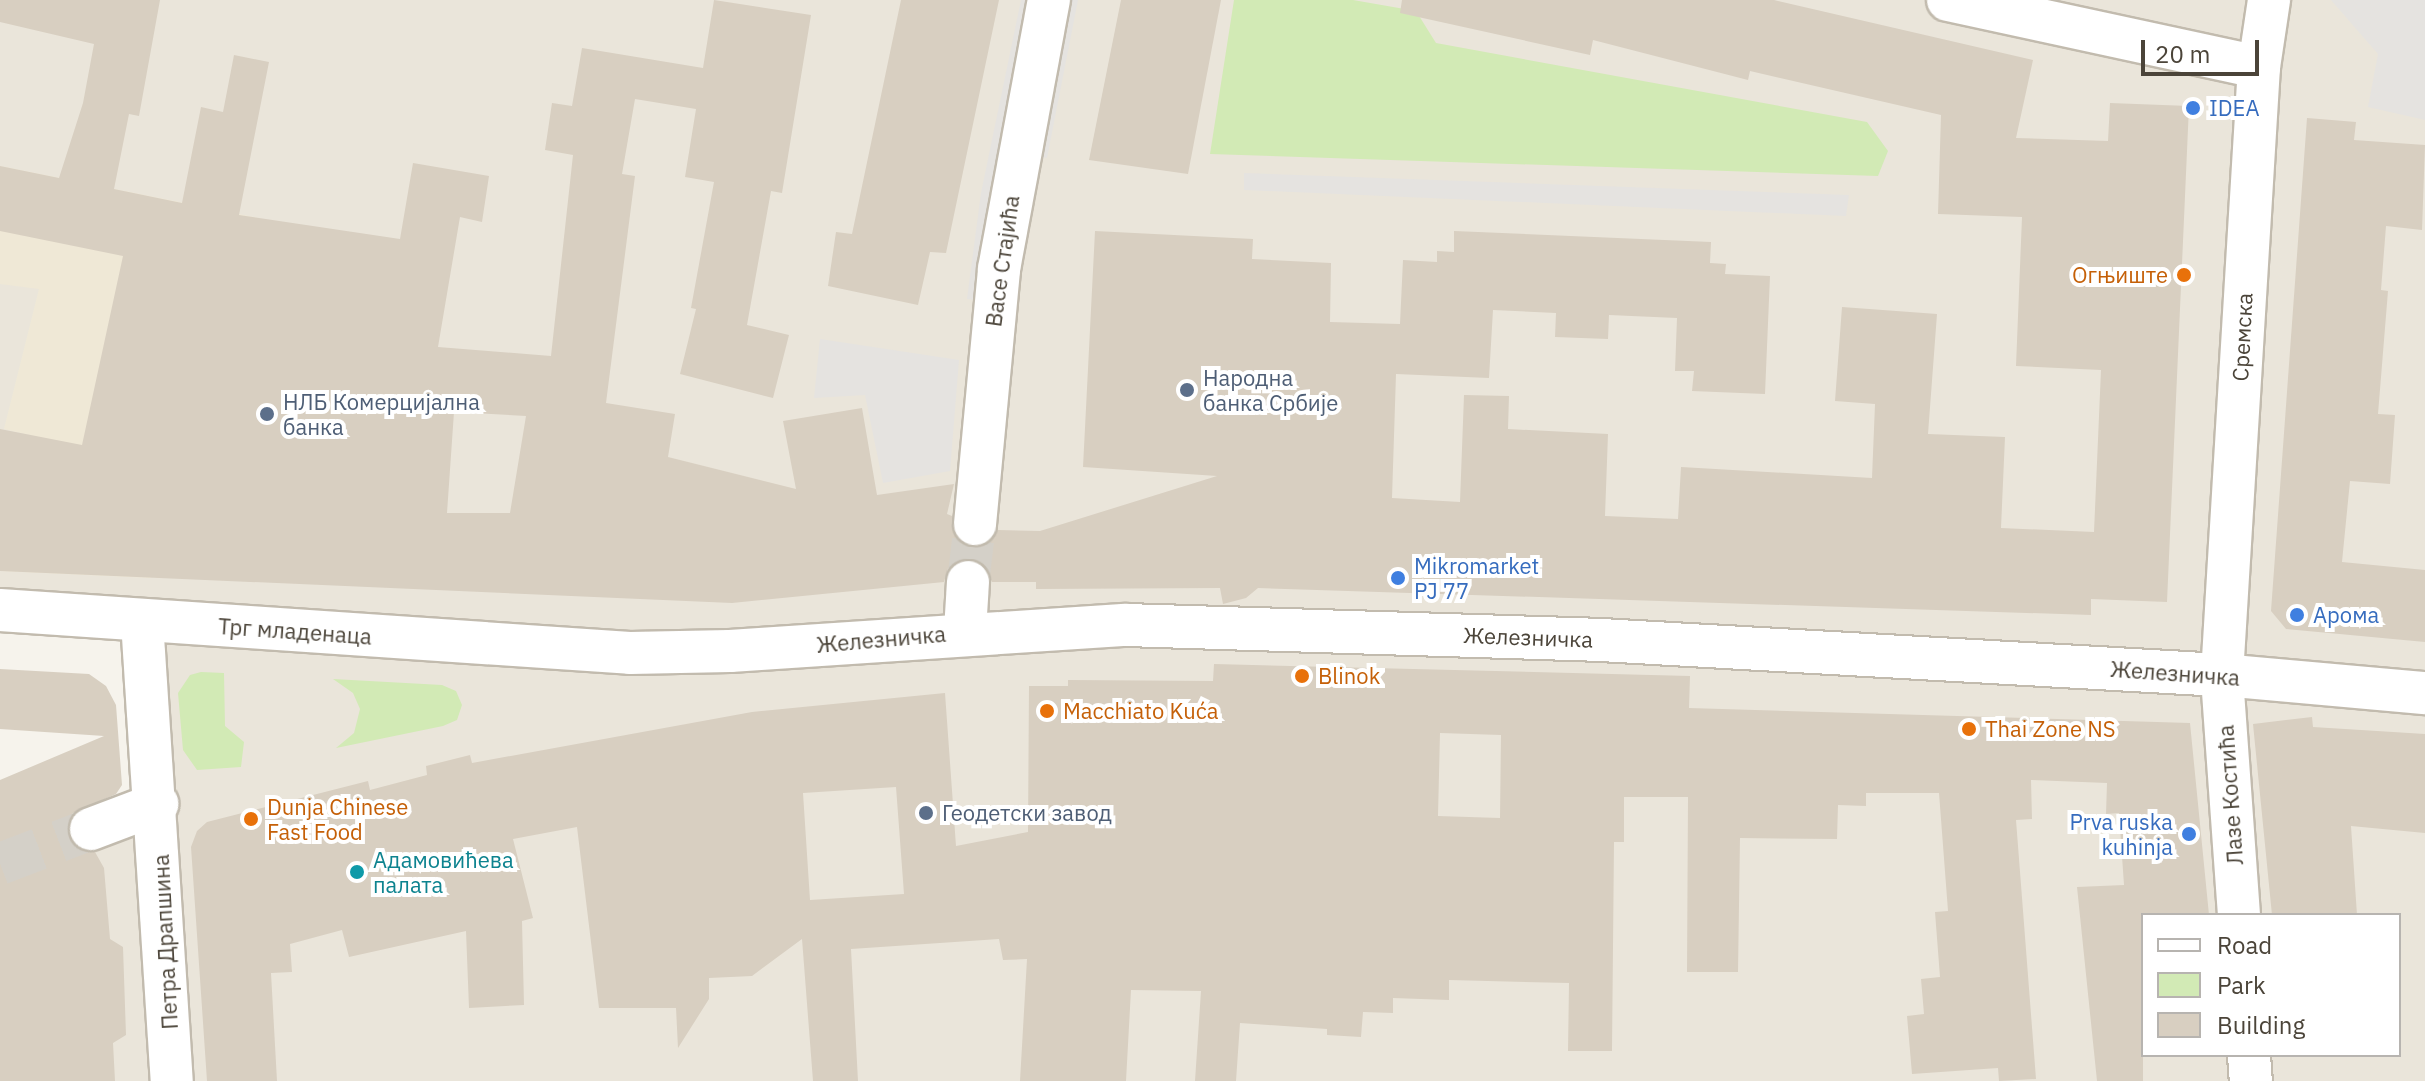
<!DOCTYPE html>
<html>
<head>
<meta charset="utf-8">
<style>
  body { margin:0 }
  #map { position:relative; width:2425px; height:1081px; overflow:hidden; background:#f6f3ec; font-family:"IBM Plex Sans",sans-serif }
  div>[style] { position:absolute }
  .residential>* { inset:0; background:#eae5da }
  .education>* { inset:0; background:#efe8d6 }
  .green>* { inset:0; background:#d2eab5 }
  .parking>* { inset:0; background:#e5e3e0 }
  .building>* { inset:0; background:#d8cfc1 }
  .minor-tunnel>* { height:42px; margin-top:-21px; transform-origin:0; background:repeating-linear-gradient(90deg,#d4d0c8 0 42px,transparent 0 63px) }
  .roads { filter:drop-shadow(2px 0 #c2bbae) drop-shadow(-2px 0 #c2bbae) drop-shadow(0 2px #c2bbae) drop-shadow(0 -2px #c2bbae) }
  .minor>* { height:42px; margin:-21px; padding:0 21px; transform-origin:21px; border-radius:21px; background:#fff }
  .dots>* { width:22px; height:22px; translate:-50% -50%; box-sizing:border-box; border:4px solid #fff; border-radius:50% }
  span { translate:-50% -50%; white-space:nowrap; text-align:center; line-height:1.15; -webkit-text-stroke:8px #fff; paint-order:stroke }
  .shop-label { font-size:22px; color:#366cbe }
  .left { translate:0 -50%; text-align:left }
  .right { translate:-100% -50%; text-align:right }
  .street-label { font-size:22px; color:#4b4439 }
  .food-label { font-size:22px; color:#c56008 }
  .service-label { font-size:22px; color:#4e5e75 }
  .culture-label { font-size:22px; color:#0d838f }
  .legend { position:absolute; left:2141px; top:913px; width:260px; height:144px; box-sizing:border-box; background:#fff; border:2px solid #b7b4b0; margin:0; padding:10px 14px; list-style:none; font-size:24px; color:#4b4439 }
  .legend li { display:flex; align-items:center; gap:16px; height:40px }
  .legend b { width:40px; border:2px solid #b7b4b0 }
  .scale { position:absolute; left:2141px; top:40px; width:118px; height:36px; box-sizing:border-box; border:4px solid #4b4439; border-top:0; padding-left:10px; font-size:24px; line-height:28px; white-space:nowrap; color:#4b4439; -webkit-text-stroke:6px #fff; paint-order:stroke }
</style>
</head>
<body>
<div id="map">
  <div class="residential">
    <i style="clip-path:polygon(evenodd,0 0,2425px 0,2425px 1081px,0 1081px,0 884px,175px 812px,151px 604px,0 593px,0 0,2143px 915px,2399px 915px,2399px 1055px,2143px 1055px,2143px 915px)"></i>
  </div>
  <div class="education">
    <i style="clip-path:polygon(0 166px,263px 219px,175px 469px,151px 578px,0 571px,29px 435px,4px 429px,39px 289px,0 284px)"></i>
  </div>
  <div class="green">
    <i style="clip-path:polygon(1234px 0,1353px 0,1416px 11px,1436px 43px,1867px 122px,1888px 151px,1878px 176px,1210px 154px)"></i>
    <i style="clip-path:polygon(201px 672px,224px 673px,225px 726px,244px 742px,241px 767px,197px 770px,183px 750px,178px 693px,190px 675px)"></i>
    <i style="clip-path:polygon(333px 679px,442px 685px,456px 691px,462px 705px,457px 720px,443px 726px,336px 748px,354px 733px,360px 709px,353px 693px)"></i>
  </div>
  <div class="parking">
    <i style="clip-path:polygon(1021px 0,1078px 0,1047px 158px,1019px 153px,995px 302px,967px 299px,981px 193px)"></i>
    <i style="clip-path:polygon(2331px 0,2425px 0,2425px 120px,2368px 107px,2378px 54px)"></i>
    <i style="clip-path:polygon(1244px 173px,1849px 195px,1846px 216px,1244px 190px)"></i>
    <i style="clip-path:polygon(820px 339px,959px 360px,950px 471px,883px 483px,865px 395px,814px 398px)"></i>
  </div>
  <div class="building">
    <i style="clip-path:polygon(evenodd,0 0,160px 0,139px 116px,129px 114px,114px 189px,182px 203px,201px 107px,223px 112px,234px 55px,269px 62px,239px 215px,400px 239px,413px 163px,489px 176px,482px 222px,460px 217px,438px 347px,551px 356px,573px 155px,545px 150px,552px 103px,572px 106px,582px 48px,703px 68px,714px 0,811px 15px,782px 193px,771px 191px,747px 325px,789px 335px,773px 398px,680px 374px,696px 309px,691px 308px,714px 182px,685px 177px,696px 109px,635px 99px,622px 174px,635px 176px,606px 403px,675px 414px,668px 457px,796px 489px,783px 421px,862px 408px,877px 495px,954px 484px,947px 514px,952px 516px,954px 535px,974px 548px,986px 545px,998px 530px,1040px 531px,1217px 476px,1083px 467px,1095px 231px,1253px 239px,1252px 259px,1331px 263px,1330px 322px,1400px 324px,1403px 260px,1437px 262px,1437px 251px,1454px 252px,1454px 231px,1711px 242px,1710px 263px,1726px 264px,1725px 274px,1770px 276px,1765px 394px,1692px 391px,1694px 371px,1675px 371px,1677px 318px,1609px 315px,1608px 339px,1555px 337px,1556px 313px,1493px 310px,1489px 378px,1396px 374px,1392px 498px,1460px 502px,1464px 395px,1509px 396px,1508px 429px,1608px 434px,1605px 516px,1678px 519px,1681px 467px,1872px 478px,1875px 404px,1835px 401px,1842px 307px,1937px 314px,1928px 434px,2005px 437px,2001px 528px,2094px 532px,2101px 370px,2016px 366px,2022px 217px,1938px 214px,1941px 115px,1750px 71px,1748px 80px,1593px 40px,1590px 55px,1400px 13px,1402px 0,1774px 0,2033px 60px,2016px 138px,2108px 141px,2110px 103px,2189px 106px,2167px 602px,2091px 599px,2091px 615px,1258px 588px,1246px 598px,1223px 604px,1220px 588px,1036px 589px,1036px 582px,992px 582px,982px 562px,969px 558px,948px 568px,944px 582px,732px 603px,0 571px,0 429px,82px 445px,123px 256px,0 231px,0 166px,59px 178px,83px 103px,94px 44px,0 22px,0 0,454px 412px,526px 416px,510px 513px,447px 513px,454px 412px)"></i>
    <i style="clip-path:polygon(901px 0,999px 0,946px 253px,930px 252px,918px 305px,828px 286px,836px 232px,852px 234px)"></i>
    <i style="clip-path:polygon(1121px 0,1221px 0,1188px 174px,1089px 160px)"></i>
    <i style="clip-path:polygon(2307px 118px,2356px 122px,2354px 140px,2425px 145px,2422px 230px,2386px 226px,2381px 290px,2388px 291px,2378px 414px,2395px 415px,2390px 484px,2350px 481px,2342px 562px,2425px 570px,2425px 642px,2286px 629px,2271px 611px)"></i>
    <i style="clip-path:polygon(evenodd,1214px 664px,1690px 676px,1689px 708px,2190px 723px,2209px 915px,2143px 915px,2143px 1081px,2097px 1081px,2077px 887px,2124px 885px,2119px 813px,2106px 814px,2107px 783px,2031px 780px,2032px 819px,2016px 820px,2036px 1079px,1999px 1081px,1998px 1068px,1912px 1074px,1907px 1016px,1924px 1014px,1921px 979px,1940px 977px,1935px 912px,1948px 911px,1939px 793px,1866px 793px,1866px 806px,1838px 805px,1837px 839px,1740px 838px,1738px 972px,1687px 972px,1688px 797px,1624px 797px,1624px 842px,1614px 842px,1612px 1051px,1568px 1051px,1569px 983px,1449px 980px,1449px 1000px,1393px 998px,1393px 1013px,1363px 1012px,1361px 1037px,1327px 1035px,1327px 1029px,1240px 1023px,1236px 1081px,1195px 1081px,1201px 991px,1131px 990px,1126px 1081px,1020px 1081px,1027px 959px,1003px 960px,999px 939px,851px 949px,858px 1081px,813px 1081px,802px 939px,752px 976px,709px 978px,709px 999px,678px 1048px,676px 1008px,599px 1008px,577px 827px,513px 839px,533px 918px,522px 921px,524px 1005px,469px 1008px,466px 931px,349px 957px,342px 930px,290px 944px,292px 972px,271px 973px,277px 1081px,207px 1081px,191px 847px,197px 831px,207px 822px,368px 781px,370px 790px,427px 775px,426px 766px,470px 755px,472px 763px,752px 712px,945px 693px,956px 846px,1028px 832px,1029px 686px,1068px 686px,1068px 680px,1213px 681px,1214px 664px,1440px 733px,1501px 735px,1500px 818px,1438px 816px,1440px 733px,1214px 664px,896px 787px,904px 894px,810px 900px,803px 793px,896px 787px)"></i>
    <i style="clip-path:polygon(0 669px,89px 674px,106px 686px,116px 705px,122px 785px,116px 794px,73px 813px,67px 826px,75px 847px,95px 852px,104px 868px,110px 939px,123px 947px,126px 1035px,113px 1043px,115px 1081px,0 1081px,0 780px,104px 736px,0 729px)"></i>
    <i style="clip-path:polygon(2312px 717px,2313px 727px,2425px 734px,2425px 833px,2351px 826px,2357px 915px,2272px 915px,2253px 724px)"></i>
  </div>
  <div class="minor-tunnel">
    <i style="left:968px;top:582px;width:58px;rotate:-83.1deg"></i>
    <i style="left:0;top:864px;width:97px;rotate:-21deg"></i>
  </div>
  <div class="roads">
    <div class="minor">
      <i style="left:1948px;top:0;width:318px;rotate:12.2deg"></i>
      <i style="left:975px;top:524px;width:256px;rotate:-84.6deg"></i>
      <i style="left:999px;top:269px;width:274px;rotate:-79.5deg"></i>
      <i style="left:0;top:610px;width:631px;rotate:3.9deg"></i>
      <i style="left:630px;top:653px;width:100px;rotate:-1.1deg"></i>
      <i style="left:730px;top:651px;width:397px;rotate:-3.8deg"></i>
      <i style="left:1126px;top:625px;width:475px;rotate:1.8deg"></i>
      <i style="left:1601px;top:640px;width:622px;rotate:3.23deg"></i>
      <i style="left:2222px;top:675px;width:204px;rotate:5.1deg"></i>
      <i style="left:142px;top:621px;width:461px;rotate:86.3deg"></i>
      <i style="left:965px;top:632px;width:50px;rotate:-86.6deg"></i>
      <i style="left:91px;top:829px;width:71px;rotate:-20.7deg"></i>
      <i style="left:2239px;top:915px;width:241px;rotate:-94.1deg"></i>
      <i style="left:2222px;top:675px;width:609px;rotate:-86.52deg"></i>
      <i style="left:2259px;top:67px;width:68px;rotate:-81.5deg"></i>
      <i style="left:2249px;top:1055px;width:26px;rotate:86deg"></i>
    </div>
  </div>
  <div class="dots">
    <i style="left:2193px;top:108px;background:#3f7fe0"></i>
    <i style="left:2184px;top:275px;background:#e8710a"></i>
    <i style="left:1187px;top:390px;background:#5c6f8a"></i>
    <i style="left:267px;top:414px;background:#5c6f8a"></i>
    <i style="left:1398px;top:578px;background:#3f7fe0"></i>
    <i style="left:2297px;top:615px;background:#3f7fe0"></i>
    <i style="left:1302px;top:676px;background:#e8710a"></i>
    <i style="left:1047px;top:711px;background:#e8710a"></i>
    <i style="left:1969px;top:729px;background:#e8710a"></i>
    <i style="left:926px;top:813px;background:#5c6f8a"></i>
    <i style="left:251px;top:819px;background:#e8710a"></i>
    <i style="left:2189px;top:834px;background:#3f7fe0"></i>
    <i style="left:357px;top:872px;background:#0f9aa8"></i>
  </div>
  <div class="shop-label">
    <span class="left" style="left:2209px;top:108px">IDEA</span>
    <span class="left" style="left:1414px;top:578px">Mikromarket<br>PJ 77</span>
    <span class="left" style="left:2313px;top:615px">Арома</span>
    <span class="right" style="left:2173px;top:834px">Prva ruska<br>kuhinja</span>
  </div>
  <div class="street-label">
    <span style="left:1002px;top:261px;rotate:-82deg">Васе Стајића</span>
    <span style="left:2242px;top:337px;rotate:-87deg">Сремска</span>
    <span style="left:295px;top:631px;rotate:4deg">Трг младенаца</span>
    <span style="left:1528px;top:637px;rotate:2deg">Железничка</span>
    <span style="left:881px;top:639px;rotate:-5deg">Железничка</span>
    <span style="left:2175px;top:673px;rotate:4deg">Железничка</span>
    <span style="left:2230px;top:795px;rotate:-94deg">Лазе Костића</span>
    <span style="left:165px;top:942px;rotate:-93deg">Петра Драпшина</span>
  </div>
  <div class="food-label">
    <span class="right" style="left:2168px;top:275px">Огњиште</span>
    <span class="left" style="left:1318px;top:676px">Blinok</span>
    <span class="left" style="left:1063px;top:711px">Macchiato Kuća</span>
    <span class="left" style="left:1985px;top:729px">Thai Zone NS</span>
    <span class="left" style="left:267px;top:819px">Dunja Chinese<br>Fast Food</span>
  </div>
  <div class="service-label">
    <span class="left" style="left:1203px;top:390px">Народна<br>банка Србије</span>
    <span class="left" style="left:283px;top:414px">НЛБ Комерцијална<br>банка</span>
    <span class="left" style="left:942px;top:813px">Геодетски завод</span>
  </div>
  <div class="culture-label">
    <span class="left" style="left:373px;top:872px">Адамовићева<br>палата</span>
  </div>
  <ul class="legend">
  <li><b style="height:10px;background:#fff"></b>Road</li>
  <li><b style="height:22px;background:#d2eab5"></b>Park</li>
  <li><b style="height:22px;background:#d8cfc1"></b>Building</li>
  </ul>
  <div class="scale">20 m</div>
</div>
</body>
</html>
